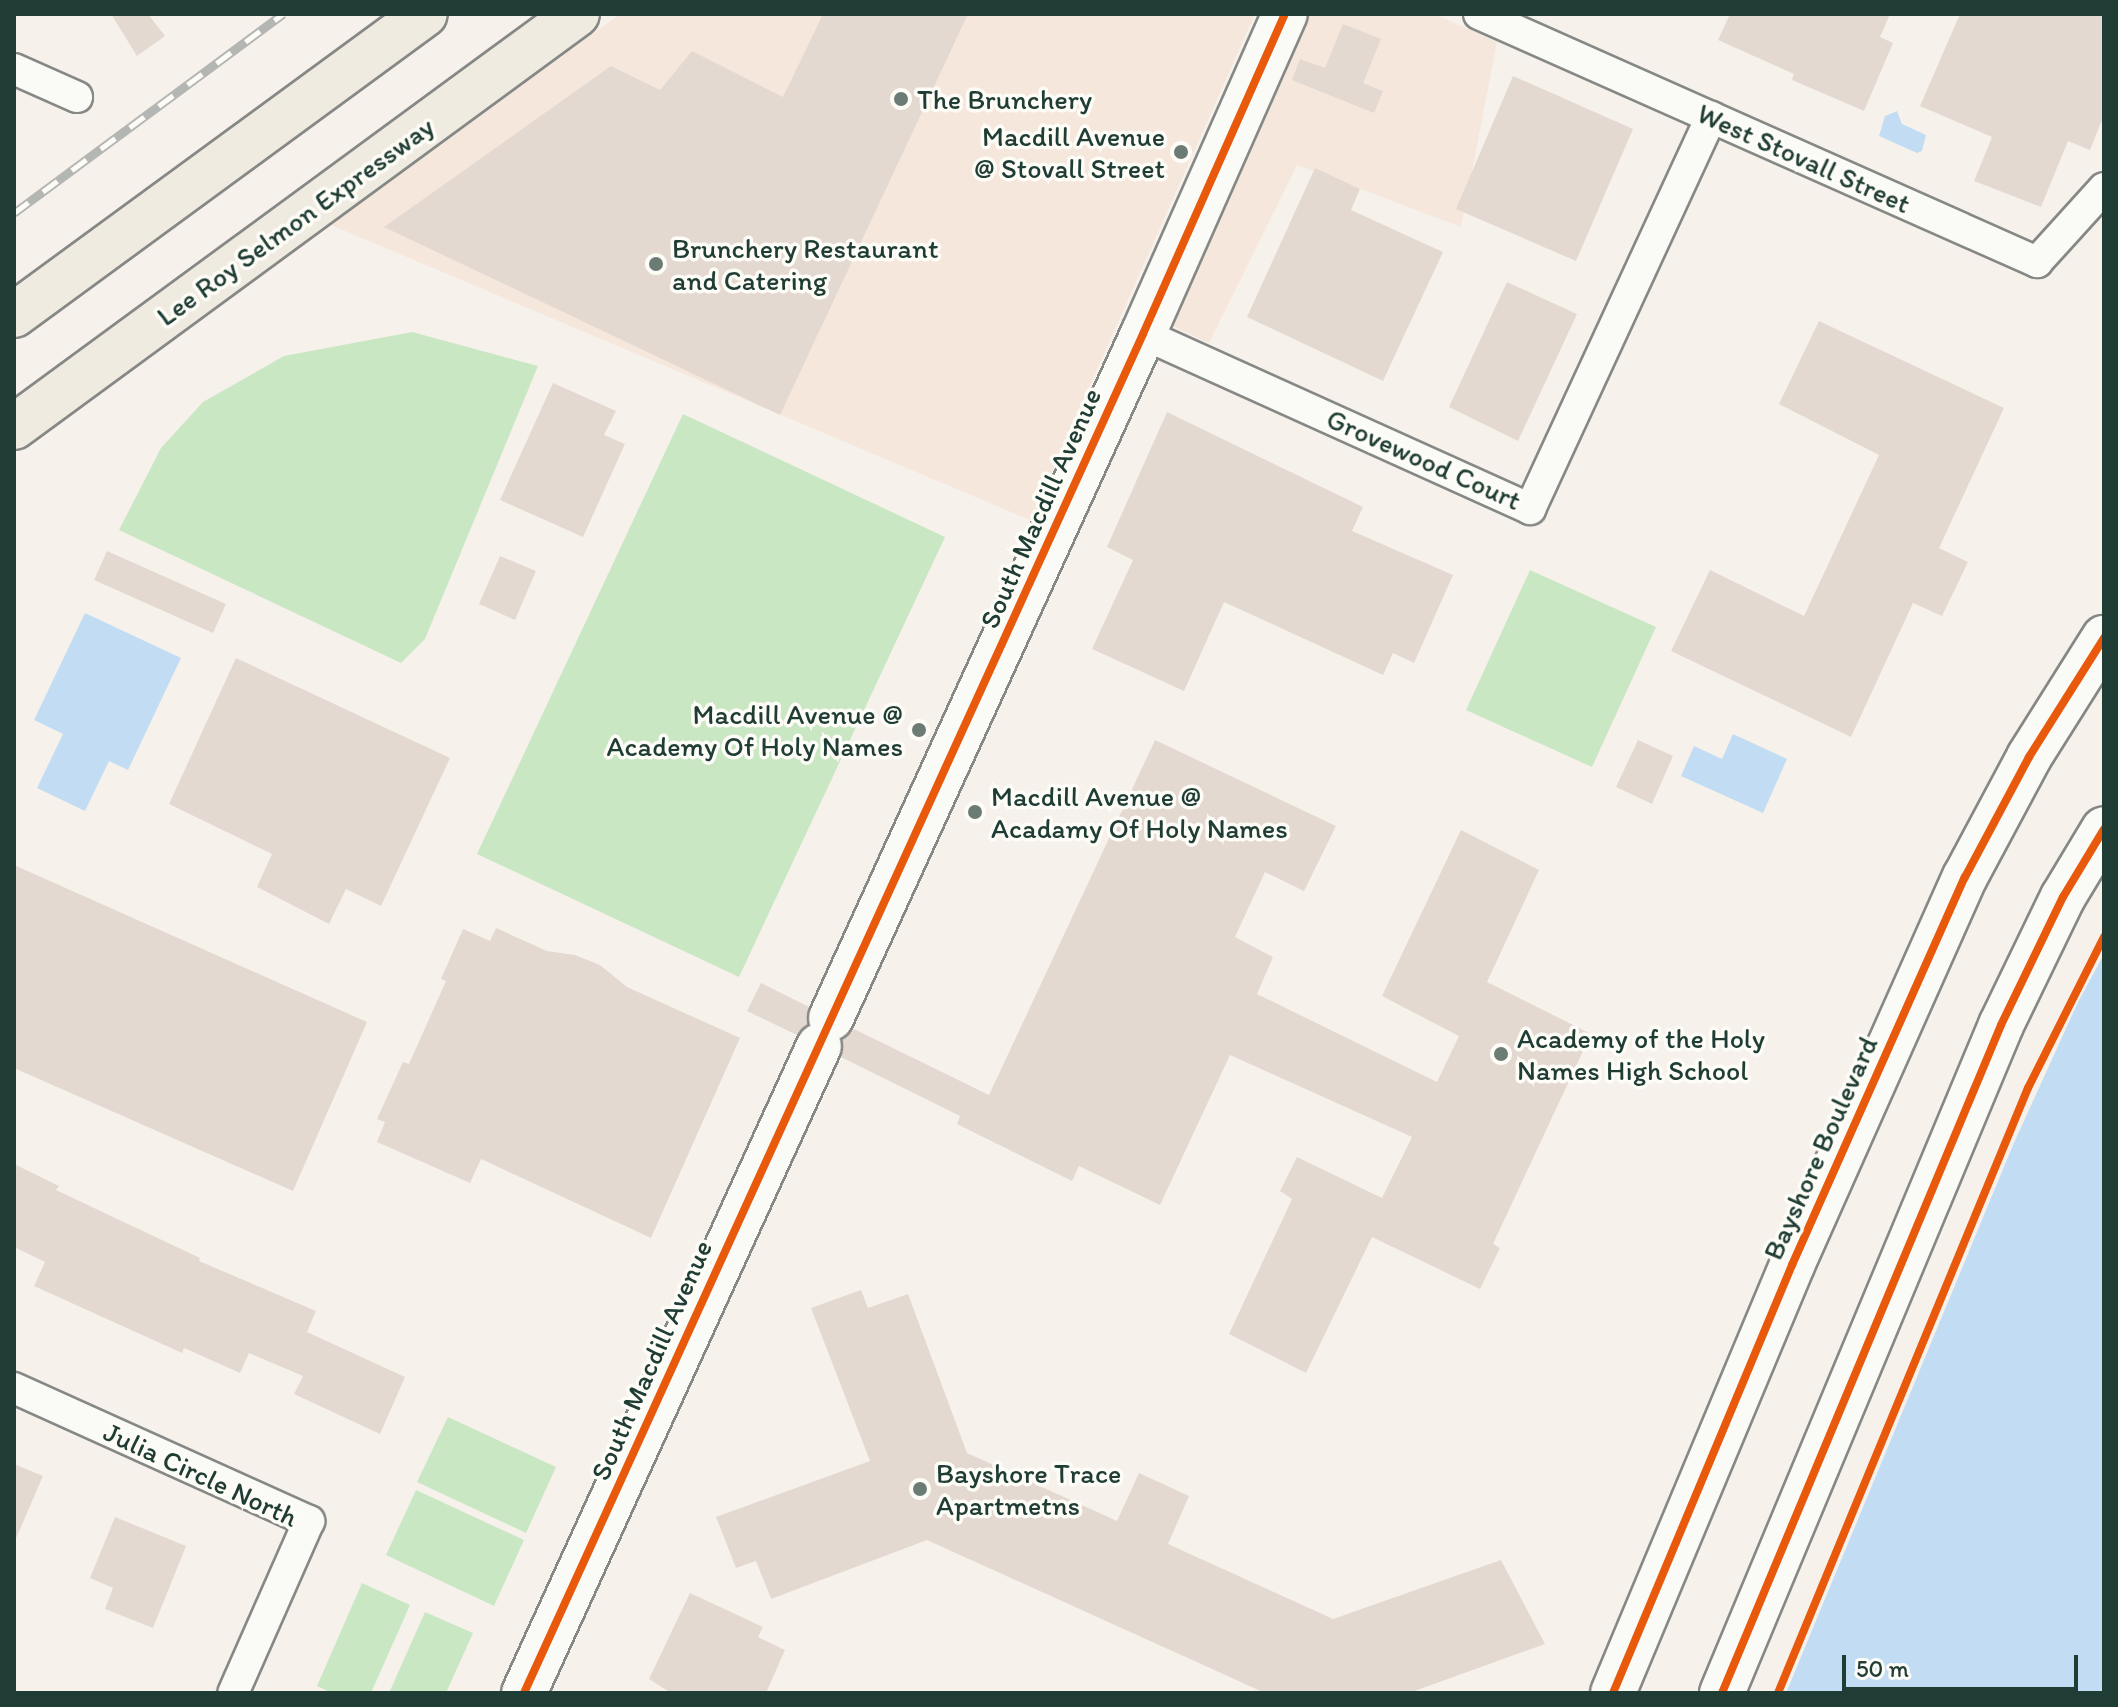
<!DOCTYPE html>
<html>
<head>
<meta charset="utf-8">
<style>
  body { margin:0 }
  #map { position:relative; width:2118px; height:1707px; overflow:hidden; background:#f7f1ec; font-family:Itim,sans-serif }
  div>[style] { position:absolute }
  .built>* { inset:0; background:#f5e7dc }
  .green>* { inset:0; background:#cae7c4 }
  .water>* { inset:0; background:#c2ddf3 }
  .building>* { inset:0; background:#e4d9d1 }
  .roads { filter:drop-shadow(2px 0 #868885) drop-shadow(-2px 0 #868885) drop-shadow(0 2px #868885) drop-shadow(0 -2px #868885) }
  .street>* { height:30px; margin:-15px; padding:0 15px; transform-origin:15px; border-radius:15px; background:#fafaf7 }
  .secondary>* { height:44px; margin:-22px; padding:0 22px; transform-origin:22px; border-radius:22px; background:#fafaf7 }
  .highway>* { height:44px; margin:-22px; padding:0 22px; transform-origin:22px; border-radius:22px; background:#efebe1 }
  .rail>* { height:9px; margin-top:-4.5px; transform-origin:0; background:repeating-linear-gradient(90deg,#fdfcf7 0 18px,#b4b6b4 0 36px); box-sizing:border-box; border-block:2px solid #b4b6b4 }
  .cycleway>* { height:8px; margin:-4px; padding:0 4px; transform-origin:4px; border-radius:4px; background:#e8590c }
  .dots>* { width:22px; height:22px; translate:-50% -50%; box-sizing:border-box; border:4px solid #fdfcf7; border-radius:50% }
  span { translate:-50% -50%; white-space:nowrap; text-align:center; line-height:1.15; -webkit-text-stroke:7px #fdfcf7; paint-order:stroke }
  .poi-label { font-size:28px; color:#1f3d34 }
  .left { translate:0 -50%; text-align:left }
  .right { translate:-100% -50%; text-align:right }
  .street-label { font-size:28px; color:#1f3d34 }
  .frame { position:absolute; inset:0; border:16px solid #1f3d34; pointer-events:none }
  .scale { position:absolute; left:1842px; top:1655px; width:236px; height:36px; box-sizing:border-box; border:4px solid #1f3d34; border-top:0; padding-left:10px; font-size:24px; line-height:28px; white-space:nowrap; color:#1f3d34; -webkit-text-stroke:6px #fdfcf7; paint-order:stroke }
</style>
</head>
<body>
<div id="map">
  <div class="built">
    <i style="clip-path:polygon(620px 14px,1255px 14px,1030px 520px,331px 225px)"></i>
    <i style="clip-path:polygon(1302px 14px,1434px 14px,1497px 42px,1461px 227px,1297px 165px,1209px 343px,1166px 323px)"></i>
  </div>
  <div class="green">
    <i style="clip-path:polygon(412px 332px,538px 366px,425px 639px,401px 663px,119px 530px,161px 448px,203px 402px,284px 356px)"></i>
    <i style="clip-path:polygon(683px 414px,945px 537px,739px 977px,477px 854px)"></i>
    <i style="clip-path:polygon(1530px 570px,1656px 627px,1592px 767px,1466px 710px)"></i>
    <i style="clip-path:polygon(448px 1417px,556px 1467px,526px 1533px,417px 1482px)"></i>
    <i style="clip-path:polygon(416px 1490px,524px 1540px,494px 1606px,386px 1555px)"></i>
    <i style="clip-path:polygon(362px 1583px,410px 1605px,371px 1693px,332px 1693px,317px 1686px)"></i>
    <i style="clip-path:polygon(425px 1612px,473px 1633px,446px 1693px,389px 1693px)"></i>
  </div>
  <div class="water">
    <i style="clip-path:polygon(1897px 111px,1902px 124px,1926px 135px,1922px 151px,1917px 153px,1879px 136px,1885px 116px)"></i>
    <i style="clip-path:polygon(85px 613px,181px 658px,128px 770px,109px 761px,85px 811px,37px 788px,63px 734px,34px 720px)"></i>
    <i style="clip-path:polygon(1733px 734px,1787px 759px,1763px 813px,1681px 776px,1694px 746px,1722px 759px)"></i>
    <i style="clip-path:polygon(2104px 954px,2104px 1693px,1786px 1693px,2013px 1145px,2078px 1002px)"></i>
  </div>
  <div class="building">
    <i style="clip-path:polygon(111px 14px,148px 14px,165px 36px,137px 56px)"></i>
    <i style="clip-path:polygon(823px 14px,968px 14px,780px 415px,384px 227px,611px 66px,660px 90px,692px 51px,783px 97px)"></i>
    <i style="clip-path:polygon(1730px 14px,1890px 14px,1880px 37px,1893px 43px,1864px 111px,1792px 80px,1794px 74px,1718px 40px)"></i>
    <i style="clip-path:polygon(1960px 14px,2104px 14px,2104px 115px,2090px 150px,2068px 141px,2041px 207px,1974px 181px,1992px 137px,1920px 106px)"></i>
    <i style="clip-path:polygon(1343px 24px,1381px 39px,1363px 83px,1383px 91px,1374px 113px,1292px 80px,1300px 59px,1325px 68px)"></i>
    <i style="clip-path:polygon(1513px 76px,1633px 129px,1576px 261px,1456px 209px)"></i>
    <i style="clip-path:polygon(1315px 168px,1360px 189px,1351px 210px,1443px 252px,1383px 381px,1247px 317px)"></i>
    <i style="clip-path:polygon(1507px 282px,1577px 314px,1518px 441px,1449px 407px)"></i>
    <i style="clip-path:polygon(1819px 321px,2004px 408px,1939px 548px,1968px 562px,1942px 616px,1913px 603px,1851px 737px,1671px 651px,1710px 570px,1804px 616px,1879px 455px,1779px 404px)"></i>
    <i style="clip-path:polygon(553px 383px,616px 411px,604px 435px,625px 444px,583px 537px,500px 500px)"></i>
    <i style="clip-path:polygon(1167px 412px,1363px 507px,1352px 531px,1453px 575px,1414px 663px,1393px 653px,1383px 675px,1224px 602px,1184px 691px,1092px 649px,1133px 560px,1107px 547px)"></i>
    <i style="clip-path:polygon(107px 551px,226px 604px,213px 633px,94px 580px)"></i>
    <i style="clip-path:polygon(500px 556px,536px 571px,515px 620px,479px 604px)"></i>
    <i style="clip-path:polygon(236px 658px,450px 758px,381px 906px,346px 889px,329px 924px,257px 887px,272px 854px,169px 804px)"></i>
    <i style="clip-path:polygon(1155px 740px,1336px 826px,1304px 891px,1265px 872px,1235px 937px,1273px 957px,1257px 994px,1437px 1082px,1459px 1036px,1382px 996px,1461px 830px,1539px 870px,1487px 982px,1591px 1034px,1493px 1244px,1500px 1248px,1480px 1289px,1372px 1237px,1306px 1373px,1229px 1334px,1292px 1199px,1280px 1191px,1297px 1157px,1382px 1198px,1412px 1137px,1230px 1055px,1160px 1205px,1079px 1166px,1072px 1181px,957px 1124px,960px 1116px,841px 1057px,842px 1040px,854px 1029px,989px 1095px)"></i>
    <i style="clip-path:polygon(1638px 740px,1673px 756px,1652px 804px,1616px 787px)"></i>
    <i style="clip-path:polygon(14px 865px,367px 1022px,293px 1191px,14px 1068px)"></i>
    <i style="clip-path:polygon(496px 928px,547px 951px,575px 955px,600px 965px,627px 987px,740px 1038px,651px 1238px,481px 1159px,470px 1183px,377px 1142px,385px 1122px,377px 1119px,403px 1062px,409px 1064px,446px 981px,441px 979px,463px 929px,490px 941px)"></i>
    <i style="clip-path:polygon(761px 983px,809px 1007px,808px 1024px,797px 1035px,747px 1011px)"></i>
    <i style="clip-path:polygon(14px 1164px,59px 1186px,56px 1190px,200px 1258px,199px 1261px,316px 1311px,307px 1332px,405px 1377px,380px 1434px,294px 1394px,303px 1376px,249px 1353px,240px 1373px,184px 1348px,182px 1353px,34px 1286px,45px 1262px,14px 1247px)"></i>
    <i style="clip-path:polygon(861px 1290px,868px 1308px,908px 1294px,967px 1453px,1117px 1521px,1139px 1473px,1189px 1496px,1168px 1544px,1333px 1619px,1501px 1560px,1545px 1644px,1409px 1693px,1265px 1693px,927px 1540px,771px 1599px,756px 1561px,736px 1568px,716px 1517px,870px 1461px,811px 1308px)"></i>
    <i style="clip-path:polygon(14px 1464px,43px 1476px,14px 1543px)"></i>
    <i style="clip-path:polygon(115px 1517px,186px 1546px,153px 1628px,105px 1609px,113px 1588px,90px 1578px)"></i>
    <i style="clip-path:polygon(690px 1593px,763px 1627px,758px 1637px,785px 1650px,766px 1693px,671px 1693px,649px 1679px)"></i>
  </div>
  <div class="roads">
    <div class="street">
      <i style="left:1479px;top:14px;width:611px;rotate:23.96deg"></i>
      <i style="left:2037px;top:262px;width:100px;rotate:-47.8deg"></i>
      <i style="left:14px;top:69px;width:69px;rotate:24deg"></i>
      <i style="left:1143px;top:334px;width:425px;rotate:24.3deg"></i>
      <i style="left:1530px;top:509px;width:432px;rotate:-65.2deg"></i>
      <i style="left:14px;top:1388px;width:324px;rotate:24.3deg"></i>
      <i style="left:309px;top:1521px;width:188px;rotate:113.8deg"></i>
    </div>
    <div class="secondary">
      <i style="left:831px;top:1018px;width:752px;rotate:-65.48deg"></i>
      <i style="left:1143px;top:334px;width:350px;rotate:-66.1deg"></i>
      <i style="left:524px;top:1693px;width:711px;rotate:-65.49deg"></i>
      <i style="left:1613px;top:1693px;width:464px;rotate:-67.3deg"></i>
      <i style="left:1792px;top:1265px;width:425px;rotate:-66deg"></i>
      <i style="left:1965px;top:877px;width:136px;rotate:-61.9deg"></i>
      <i style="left:2029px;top:757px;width:141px;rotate:-57.8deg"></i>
      <i style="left:1722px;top:1693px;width:724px;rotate:-67.33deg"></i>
      <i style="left:2001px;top:1025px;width:142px;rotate:-64.2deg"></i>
      <i style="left:2063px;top:897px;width:79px;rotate:-58.9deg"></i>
    </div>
    <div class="highway">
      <i style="left:14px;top:315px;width:509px;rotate:-36.22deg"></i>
      <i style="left:14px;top:427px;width:698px;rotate:-36.26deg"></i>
    </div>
  </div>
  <div class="rail">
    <i style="left:14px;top:213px;width:335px;rotate:-36.5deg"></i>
  </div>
  <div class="cycleway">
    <i style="left:524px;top:1693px;width:1493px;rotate:-65.51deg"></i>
    <i style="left:1143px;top:334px;width:350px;rotate:-66.1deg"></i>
    <i style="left:1613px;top:1693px;width:464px;rotate:-67.3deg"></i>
    <i style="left:1792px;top:1265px;width:425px;rotate:-66deg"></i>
    <i style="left:1965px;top:877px;width:136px;rotate:-61.9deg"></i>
    <i style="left:2029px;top:757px;width:141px;rotate:-57.8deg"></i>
    <i style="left:1722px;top:1693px;width:724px;rotate:-67.33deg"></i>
    <i style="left:2001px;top:1025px;width:142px;rotate:-64.2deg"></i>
    <i style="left:2063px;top:897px;width:79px;rotate:-58.9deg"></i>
    <i style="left:1778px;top:1693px;width:655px;rotate:-67.55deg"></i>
    <i style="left:2028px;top:1088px;width:169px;rotate:-63.3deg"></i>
  </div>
  <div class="dots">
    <i style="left:901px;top:99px;background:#6b7c74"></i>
    <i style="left:1181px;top:152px;background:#6b7c74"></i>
    <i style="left:656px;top:264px;background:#6b7c74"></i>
    <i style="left:919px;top:730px;background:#6b7c74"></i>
    <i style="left:975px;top:812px;background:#6b7c74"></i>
    <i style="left:1501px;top:1054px;background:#6b7c74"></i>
    <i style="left:920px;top:1489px;background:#6b7c74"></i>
  </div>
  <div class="poi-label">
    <span class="left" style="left:917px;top:99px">The Brunchery</span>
    <span class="right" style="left:1165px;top:152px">Macdill Avenue<br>@ Stovall Street</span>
    <span class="left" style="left:672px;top:264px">Brunchery Restaurant<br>and Catering</span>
    <span class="right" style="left:903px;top:730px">Macdill Avenue @<br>Academy Of Holy Names</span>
    <span class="left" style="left:991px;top:812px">Macdill Avenue @<br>Acadamy Of Holy Names</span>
    <span class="left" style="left:1517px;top:1054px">Academy of the Holy<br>Names High School</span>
    <span class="left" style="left:936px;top:1489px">Bayshore Trace<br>Apartmetns</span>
  </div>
  <div class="street-label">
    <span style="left:1804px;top:158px;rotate:24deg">West Stovall Street</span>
    <span style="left:295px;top:221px;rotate:-36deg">Lee Roy Selmon Expressway</span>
    <span style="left:1424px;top:459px;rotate:24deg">Grovewood Court</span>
    <span style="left:1040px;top:508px;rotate:-66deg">South Macdill Avenue</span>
    <span style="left:1820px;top:1148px;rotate:-66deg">Bayshore Boulevard</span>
    <span style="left:651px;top:1360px;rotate:-66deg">South Macdill Avenue</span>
    <span style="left:201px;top:1474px;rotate:25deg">Julia Circle North</span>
  </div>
  <div class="frame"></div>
  <div class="scale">50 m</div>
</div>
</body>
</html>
